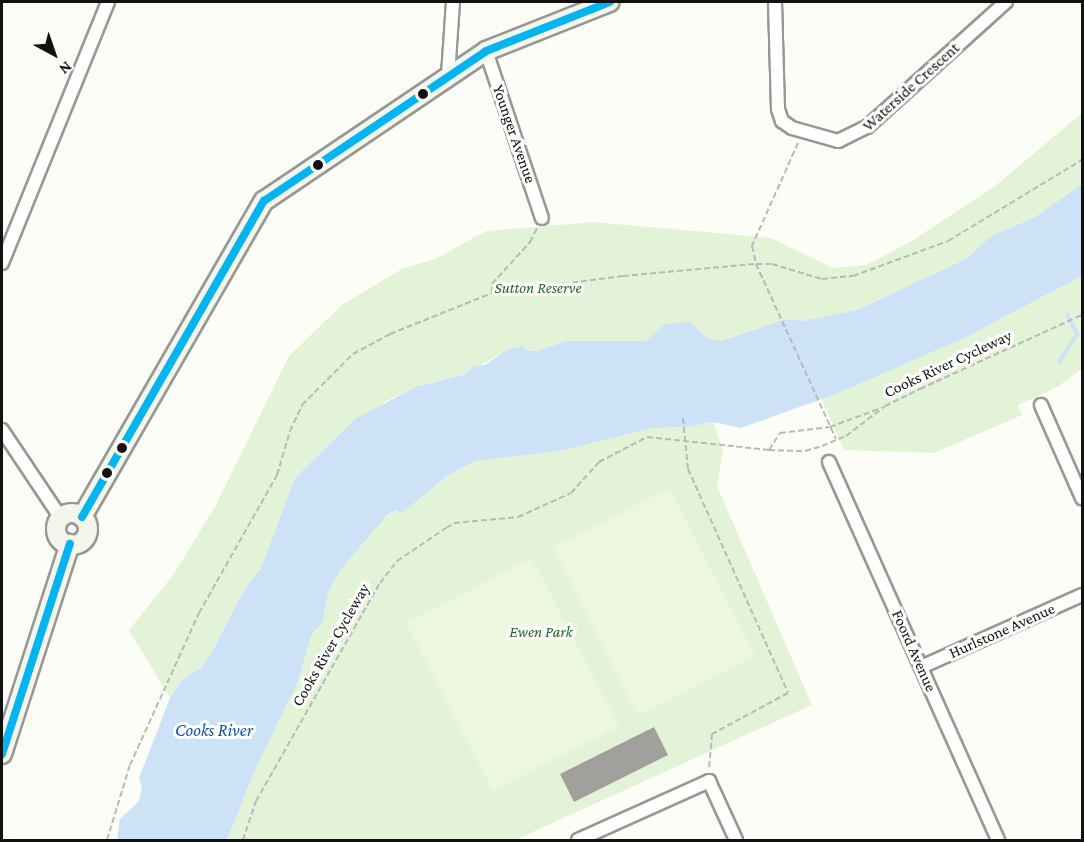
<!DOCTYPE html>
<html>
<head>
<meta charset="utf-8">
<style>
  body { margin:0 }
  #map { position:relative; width:1084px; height:842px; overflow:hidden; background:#fdfdf7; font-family:"Crimson Pro",serif }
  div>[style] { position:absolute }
  .green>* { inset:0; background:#e3f3d7 }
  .pitch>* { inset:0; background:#edf7e0 }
  .water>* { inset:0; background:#cde2f7 }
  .stream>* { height:4px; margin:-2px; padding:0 2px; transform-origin:2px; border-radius:2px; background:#cde2f7 }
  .building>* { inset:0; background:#a1a09c }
  .path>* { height:2px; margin-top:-1px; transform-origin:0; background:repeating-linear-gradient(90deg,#b9b9b8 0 6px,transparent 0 9px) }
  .roads { filter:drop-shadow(2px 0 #979795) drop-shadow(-2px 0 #979795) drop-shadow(0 2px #979795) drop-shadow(0 -2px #979795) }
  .minor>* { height:12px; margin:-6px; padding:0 6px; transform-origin:6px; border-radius:6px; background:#fffffe }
  .secondary>* { height:18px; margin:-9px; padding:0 9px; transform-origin:9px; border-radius:9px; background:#f5f6eb }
  .secondary>.ring { margin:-9px; padding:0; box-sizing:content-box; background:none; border:18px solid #f5f6eb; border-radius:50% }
  .bus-1>* { height:8px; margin:-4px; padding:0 4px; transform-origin:4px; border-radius:4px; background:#00b5ef }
  .dots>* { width:16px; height:16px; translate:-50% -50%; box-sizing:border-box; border:3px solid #fff; border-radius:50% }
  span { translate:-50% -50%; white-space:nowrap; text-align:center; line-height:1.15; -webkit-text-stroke:6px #fff; paint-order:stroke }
  .street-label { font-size:16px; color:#111 }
  .park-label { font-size:16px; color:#236b1e; font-style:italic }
  .water-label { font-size:18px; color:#1652a7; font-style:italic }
  .frame { position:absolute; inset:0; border:3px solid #111; pointer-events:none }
  .north { position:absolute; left:24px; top:24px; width:60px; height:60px; -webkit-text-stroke:4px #fff; paint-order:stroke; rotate:140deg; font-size:16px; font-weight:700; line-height:24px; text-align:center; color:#111 }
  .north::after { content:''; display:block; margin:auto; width:21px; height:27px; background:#111; clip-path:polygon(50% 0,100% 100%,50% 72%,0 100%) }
</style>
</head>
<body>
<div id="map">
  <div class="green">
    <i style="clip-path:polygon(1082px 113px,1082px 184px,1035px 217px,990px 237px,966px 259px,857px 310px,801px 321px,786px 319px,721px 341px,707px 338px,694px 327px,655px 334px,646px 341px,565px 341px,537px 351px,527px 351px,523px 346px,508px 349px,467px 374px,427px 383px,386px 401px,295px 478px,261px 568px,244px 590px,211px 654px,201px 668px,182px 680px,170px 698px,129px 630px,173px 575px,215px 507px,289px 356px,343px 304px,402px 269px,435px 259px,486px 231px,593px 222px,771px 238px,833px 268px,866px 265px,910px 242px,995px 186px)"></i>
    <i style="clip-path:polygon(1082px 276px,1082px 369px,1057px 387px,1018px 405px,1022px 415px,934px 453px,844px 450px,821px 398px,966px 337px)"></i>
    <i style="clip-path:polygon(713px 422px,723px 451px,717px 486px,812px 705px,515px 840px,227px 840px,254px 772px,298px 682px,311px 636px,323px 621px,328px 593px,341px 569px,375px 524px,396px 510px,401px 514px,447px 476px,475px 461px,560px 451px,652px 428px,689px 427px)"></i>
  </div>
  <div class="pitch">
    <i style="clip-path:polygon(670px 488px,755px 656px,638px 715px,553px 547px)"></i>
    <i style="clip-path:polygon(532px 558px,619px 726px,493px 791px,406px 623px)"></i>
  </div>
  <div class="water">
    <i style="clip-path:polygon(1082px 184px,1082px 276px,966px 337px,841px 392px,741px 428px,713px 422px,689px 427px,652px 428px,560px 451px,475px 461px,447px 476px,401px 514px,396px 510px,387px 515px,341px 569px,328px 593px,323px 621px,311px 636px,298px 682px,254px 772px,227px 840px,117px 840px,120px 819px,139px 801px,142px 788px,139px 778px,170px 698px,182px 680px,201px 668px,211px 654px,244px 590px,261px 568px,295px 478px,355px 419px,418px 386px,467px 374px,473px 366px,485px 365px,508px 349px,523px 346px,527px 351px,537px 351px,565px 341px,646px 341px,665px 324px,690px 322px,707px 338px,721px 341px,786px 319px,802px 321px,857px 310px,966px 259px,990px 237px,1035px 217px)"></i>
  </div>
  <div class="stream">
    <i style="left:1059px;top:362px;width:33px;rotate:-57deg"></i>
    <i style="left:1077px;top:334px;width:22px;rotate:-117deg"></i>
  </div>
  <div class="building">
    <i style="clip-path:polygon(654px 727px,668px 755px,574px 802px,560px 774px)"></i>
  </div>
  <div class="path">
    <i style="left:798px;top:143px;width:113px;rotate:114.1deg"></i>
    <i style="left:752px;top:246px;width:18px;rotate:77deg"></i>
    <i style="left:756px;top:264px;width:192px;rotate:65.4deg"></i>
    <i style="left:492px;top:293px;width:9px;rotate:-90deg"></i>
    <i style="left:492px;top:284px;width:57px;rotate:-47.9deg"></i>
    <i style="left:530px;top:242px;width:16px;rotate:-63deg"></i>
    <i style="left:683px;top:418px;width:51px;rotate:84.4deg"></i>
    <i style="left:688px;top:469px;width:245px;rotate:65.9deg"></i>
    <i style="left:788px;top:693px;width:86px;rotate:151.7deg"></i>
    <i style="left:712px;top:734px;width:34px;rotate:95deg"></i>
    <i style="left:769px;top:450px;width:20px;rotate:-57deg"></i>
    <i style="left:780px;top:433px;width:50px;rotate:-6.8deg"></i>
    <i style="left:830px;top:427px;width:54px;rotate:-20.4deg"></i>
    <i style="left:107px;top:840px;width:78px;rotate:-73deg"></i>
    <i style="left:130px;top:765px;width:167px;rotate:-65.6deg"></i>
    <i style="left:199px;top:613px;width:159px;rotate:-60.5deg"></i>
    <i style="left:277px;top:475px;width:46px;rotate:-73.5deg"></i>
    <i style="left:290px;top:431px;width:29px;rotate:-65deg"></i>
    <i style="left:302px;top:405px;width:72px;rotate:-45deg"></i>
    <i style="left:353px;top:354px;width:42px;rotate:-28.4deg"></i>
    <i style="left:390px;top:334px;width:110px;rotate:-21.9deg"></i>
    <i style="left:492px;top:293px;width:132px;rotate:-7.4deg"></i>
    <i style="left:623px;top:276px;width:134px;rotate:-5.2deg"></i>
    <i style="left:756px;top:264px;width:16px"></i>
    <i style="left:772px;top:264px;width:52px;rotate:16.7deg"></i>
    <i style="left:822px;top:279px;width:31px;rotate:-6deg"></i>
    <i style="left:853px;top:276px;width:101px;rotate:-20.2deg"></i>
    <i style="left:948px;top:241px;width:157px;rotate:-31.2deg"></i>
    <i style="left:243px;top:840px;width:41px;rotate:-71.6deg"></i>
    <i style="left:256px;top:801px;width:251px;rotate:-60.4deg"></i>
    <i style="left:380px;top:583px;width:28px;rotate:-52deg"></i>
    <i style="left:397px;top:561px;width:59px;rotate:-34deg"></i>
    <i style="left:446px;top:528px;width:9px;rotate:-32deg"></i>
    <i style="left:454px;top:523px;width:64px;rotate:-5.4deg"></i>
    <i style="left:518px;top:517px;width:58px;rotate:-24.4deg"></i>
    <i style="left:571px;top:493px;width:42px;rotate:-47.9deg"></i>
    <i style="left:599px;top:462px;width:54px;rotate:-27.5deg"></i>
    <i style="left:647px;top:437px;width:123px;rotate:6.1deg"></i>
    <i style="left:769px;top:450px;width:36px;rotate:2deg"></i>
    <i style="left:805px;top:451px;width:18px;rotate:-16deg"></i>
    <i style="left:822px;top:446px;width:26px;rotate:-23deg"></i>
    <i style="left:846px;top:436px;width:49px;rotate:-37.6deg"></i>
    <i style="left:885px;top:406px;width:39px;rotate:-26deg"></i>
    <i style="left:920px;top:389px;width:178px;rotate:-24.6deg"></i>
  </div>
  <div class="roads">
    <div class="minor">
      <i style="left:775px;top:2px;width:107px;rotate:88.4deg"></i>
      <i style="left:778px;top:109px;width:13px;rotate:72deg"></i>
      <i style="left:782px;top:121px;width:12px;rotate:35deg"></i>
      <i style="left:792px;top:128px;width:48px;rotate:15.8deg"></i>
      <i style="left:838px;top:141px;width:32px;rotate:-26deg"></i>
      <i style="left:867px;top:127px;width:187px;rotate:-42deg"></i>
      <i style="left:486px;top:51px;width:176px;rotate:71.5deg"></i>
      <i style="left:448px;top:75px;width:73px;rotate:-86.1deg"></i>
      <i style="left:2px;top:263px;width:282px;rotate:-67.9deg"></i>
      <i style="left:1041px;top:405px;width:102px;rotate:66.2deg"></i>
      <i style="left:2px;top:430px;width:106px;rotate:56.2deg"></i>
      <i style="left:829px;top:462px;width:414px;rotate:65.9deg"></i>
      <i style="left:921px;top:667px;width:176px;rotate:-24.1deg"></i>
      <i style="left:578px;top:840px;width:144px;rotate:-24.2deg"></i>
      <i style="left:709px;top:781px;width:65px;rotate:65.4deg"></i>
    </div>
    <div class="secondary">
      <i class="ring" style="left:56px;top:513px;width:14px;height:14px"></i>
      <i style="left:82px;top:517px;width:365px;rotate:-60.1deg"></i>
      <i style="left:264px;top:201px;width:268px;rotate:-34deg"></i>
      <i style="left:486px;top:51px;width:133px;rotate:-21.6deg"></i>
      <i style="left:2px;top:754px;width:221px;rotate:-72.1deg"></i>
    </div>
  </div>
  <div class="bus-1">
    <i style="left:82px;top:517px;width:365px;rotate:-60.1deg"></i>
    <i style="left:264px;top:201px;width:268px;rotate:-34deg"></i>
    <i style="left:486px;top:51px;width:133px;rotate:-21.6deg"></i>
    <i style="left:2px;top:754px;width:221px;rotate:-72.1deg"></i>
  </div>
  <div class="dots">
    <i style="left:423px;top:94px;background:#111"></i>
    <i style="left:318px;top:165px;background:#111"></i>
    <i style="left:122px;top:448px;background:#111"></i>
    <i style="left:107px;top:473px;background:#111"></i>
  </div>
  <div class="street-label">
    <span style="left:911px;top:87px;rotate:-42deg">Waterside Crescent</span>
    <span style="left:514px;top:134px;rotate:71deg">Younger Avenue</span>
    <span style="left:948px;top:364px;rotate:-25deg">Cooks River Cycleway</span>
    <span style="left:1002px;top:631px;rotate:-24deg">Hurlstone Avenue</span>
    <span style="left:331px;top:645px;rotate:-60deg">Cooks River Cycleway</span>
    <span style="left:914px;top:651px;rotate:66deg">Foord Avenue</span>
  </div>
  <div class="park-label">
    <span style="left:538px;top:288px">Sutton Reserve</span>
    <span style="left:541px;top:632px">Ewen Park</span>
  </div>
  <div class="water-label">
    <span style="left:214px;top:730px">Cooks River</span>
  </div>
  <div class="frame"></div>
  <div class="north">N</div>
</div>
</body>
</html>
